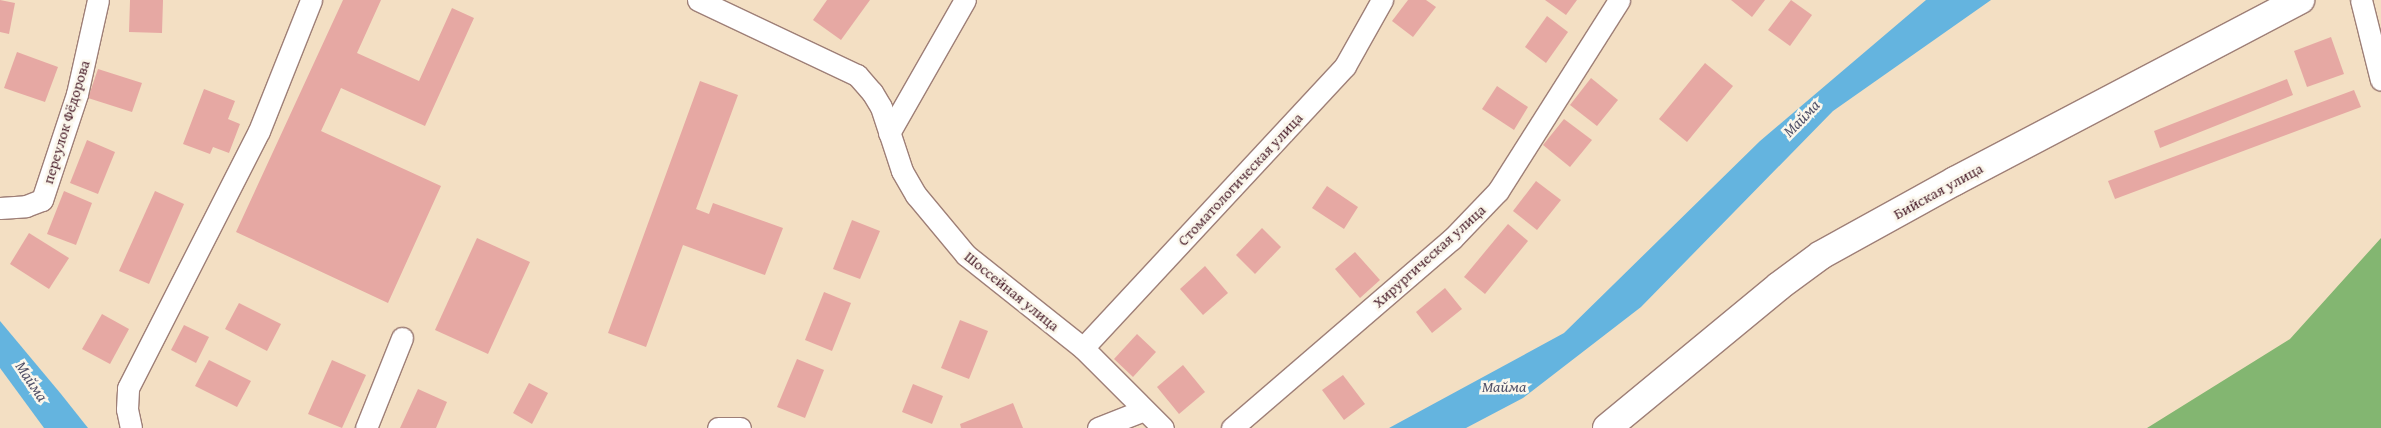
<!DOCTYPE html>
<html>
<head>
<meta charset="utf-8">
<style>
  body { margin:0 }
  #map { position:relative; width:2381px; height:428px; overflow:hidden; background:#f3dfc3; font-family:"Gentium Book Plus",serif }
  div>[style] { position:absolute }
  .forest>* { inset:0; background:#83b671 }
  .water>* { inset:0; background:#64b4df }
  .building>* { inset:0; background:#e6a8a3 }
  .roads { filter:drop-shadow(1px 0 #9e7f77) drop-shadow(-1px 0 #9e7f77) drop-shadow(0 1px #9e7f77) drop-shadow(0 -1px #9e7f77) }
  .minor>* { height:21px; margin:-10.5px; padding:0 10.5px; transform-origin:10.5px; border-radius:10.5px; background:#fff }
  .major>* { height:28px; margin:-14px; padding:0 14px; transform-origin:14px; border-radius:14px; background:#fff }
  span { translate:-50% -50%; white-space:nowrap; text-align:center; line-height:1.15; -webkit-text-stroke:5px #fbf7ec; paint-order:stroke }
  .street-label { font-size:15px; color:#4a1f2b }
  .water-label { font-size:16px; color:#53536a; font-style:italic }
</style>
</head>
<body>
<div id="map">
  <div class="forest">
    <i style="clip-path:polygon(2381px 238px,2381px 428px,2147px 428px,2290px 339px)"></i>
  </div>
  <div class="water">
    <i style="clip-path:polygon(1926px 0,1991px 0,1833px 111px,1641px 307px,1523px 398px,1466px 428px,1389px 428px,1564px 333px,1760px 141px)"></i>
    <i style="clip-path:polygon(0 321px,61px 394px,88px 428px,44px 428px,0 368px)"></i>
  </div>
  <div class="building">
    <i style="clip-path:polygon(0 0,15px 3px,9px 34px,0 32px)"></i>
    <i style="clip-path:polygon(130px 0,163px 0,162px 33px,129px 32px)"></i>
    <i style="clip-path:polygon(343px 0,381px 0,357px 53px,419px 81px,452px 8px,474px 18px,425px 126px,341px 88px,321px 131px,441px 186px,388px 303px,236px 232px)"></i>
    <i style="clip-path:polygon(827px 0,870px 0,841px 40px,813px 20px)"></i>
    <i style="clip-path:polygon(1408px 0,1426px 0,1436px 7px,1413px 37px,1392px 21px)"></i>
    <i style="clip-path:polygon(1545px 0,1577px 0,1566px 15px)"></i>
    <i style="clip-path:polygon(1731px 0,1765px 0,1752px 17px)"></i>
    <i style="clip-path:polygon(1791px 0,1812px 15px,1790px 46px,1768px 30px)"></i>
    <i style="clip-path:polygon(1547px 16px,1568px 32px,1546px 63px,1525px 47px)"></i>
    <i style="clip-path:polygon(2331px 37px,2344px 74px,2307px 87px,2294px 51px)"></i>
    <i style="clip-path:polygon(17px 52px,58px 67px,45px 102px,4px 88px)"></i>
    <i style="clip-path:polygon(1705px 63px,1733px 86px,1687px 142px,1659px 119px)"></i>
    <i style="clip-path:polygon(98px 69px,142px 83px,132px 112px,88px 98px)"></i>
    <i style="clip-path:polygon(1591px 78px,1618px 100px,1597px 126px,1570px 105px)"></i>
    <i style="clip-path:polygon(2287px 79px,2293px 95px,2160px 148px,2154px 131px)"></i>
    <i style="clip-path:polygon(700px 81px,738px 95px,696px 209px,709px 214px,713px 203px,783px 228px,765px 275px,683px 245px,646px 347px,608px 333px)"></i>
    <i style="clip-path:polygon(1497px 86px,1528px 107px,1514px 130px,1482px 109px)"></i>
    <i style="clip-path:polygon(204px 89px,235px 101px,228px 119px,240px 124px,229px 153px,213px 147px,210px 154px,183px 144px)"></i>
    <i style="clip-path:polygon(2354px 90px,2361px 107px,2115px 199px,2108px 181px)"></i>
    <i style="clip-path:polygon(1564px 119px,1592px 140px,1570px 167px,1543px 145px)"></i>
    <i style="clip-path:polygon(87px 140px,115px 152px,98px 194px,70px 183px)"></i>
    <i style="clip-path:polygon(1536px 181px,1561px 200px,1537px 230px,1513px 211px)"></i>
    <i style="clip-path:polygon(1327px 186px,1358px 207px,1344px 229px,1312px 208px)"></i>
    <i style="clip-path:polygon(64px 191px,92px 203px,76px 245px,47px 234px)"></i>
    <i style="clip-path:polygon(155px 191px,184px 204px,149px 284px,119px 271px)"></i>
    <i style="clip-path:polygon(852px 220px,880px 231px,860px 279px,833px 269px)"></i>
    <i style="clip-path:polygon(1508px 224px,1528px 241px,1485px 294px,1464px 277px)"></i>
    <i style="clip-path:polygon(1262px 228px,1281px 247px,1255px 274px,1236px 255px)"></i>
    <i style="clip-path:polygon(29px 233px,69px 258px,49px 289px,10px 264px)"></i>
    <i style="clip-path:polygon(477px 238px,530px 262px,488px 354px,435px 330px)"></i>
    <i style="clip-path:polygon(1355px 252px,1380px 280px,1360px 298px,1335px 269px)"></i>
    <i style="clip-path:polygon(1205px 266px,1228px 293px,1203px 315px,1180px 289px)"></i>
    <i style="clip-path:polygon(1445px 288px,1462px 309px,1432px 333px,1416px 312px)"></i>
    <i style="clip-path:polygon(824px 292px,851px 303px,832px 351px,805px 340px)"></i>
    <i style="clip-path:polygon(239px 303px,281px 324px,267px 351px,225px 329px)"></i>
    <i style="clip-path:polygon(102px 314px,129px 329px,110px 364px,82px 349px)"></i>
    <i style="clip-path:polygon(960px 320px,988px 331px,969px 379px,941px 368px)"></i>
    <i style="clip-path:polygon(184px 325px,209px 337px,196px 363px,171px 350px)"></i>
    <i style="clip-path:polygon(1137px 334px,1156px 352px,1133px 377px,1114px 359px)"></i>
    <i style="clip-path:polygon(797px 359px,824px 370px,805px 418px,777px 407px)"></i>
    <i style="clip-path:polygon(209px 360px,251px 381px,237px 407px,195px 386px)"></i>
    <i style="clip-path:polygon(332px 360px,366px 375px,342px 428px,308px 414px)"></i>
    <i style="clip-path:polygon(1183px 365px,1205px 392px,1179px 414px,1157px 387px)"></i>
    <i style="clip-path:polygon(1343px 375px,1365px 404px,1344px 420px,1322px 390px)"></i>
    <i style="clip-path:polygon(529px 383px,548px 393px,532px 424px,513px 413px)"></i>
    <i style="clip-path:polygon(913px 384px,943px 396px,932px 424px,902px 412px)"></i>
    <i style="clip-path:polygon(418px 389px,447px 402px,436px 428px,400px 428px)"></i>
    <i style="clip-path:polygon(1013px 403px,1023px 428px,961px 428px,960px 424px)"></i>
  </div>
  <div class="roads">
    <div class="minor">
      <i style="left:698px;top:0;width:176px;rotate:25.3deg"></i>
      <i style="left:857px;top:75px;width:23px;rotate:49deg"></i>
      <i style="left:872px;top:92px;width:17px;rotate:59deg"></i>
      <i style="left:881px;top:107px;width:67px;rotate:71.8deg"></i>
      <i style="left:902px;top:171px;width:28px;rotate:60deg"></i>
      <i style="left:916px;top:195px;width:78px;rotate:50.2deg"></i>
      <i style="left:966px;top:255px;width:149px;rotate:38.5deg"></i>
      <i style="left:1083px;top:348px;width:113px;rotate:45deg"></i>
      <i style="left:2361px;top:0;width:82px;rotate:76deg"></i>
      <i style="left:889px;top:133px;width:153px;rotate:-60.3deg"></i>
      <i style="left:0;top:208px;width:26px;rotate:-4deg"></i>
      <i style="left:26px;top:206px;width:17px;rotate:-21deg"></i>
      <i style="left:42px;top:200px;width:112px;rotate:-71.7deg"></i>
      <i style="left:77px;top:94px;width:96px;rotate:-77.4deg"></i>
      <i style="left:1083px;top:348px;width:385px;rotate:-47.1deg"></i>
      <i style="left:1345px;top:66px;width:76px;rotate:-60.7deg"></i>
      <i style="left:131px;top:428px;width:19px;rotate:-102deg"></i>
      <i style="left:127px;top:409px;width:21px;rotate:-87deg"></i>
      <i style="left:128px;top:388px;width:288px;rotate:-63deg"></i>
      <i style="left:259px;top:131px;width:141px;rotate:-68.3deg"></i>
      <i style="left:366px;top:428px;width:97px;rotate:-68.2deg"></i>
      <i style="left:718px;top:428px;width:22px"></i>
      <i style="left:1098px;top:428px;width:49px;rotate:-21.4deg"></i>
      <i style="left:1232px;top:428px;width:290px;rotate:-40.7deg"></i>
      <i style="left:1452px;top:239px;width:66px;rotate:-46.2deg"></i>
      <i style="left:1498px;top:191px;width:226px;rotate:-57.6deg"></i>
    </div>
    <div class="major">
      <i style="left:1607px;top:428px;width:223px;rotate:-39.5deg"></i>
      <i style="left:1779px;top:286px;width:52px;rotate:-36.4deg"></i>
      <i style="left:1821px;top:255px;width:153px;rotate:-28.9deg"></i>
      <i style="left:1955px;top:181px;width:390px;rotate:-27.7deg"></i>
    </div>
  </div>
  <div class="street-label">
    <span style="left:66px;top:122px;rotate:-73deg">переулок Фёдорова</span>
    <span style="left:1240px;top:179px;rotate:-47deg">Стоматологическая улица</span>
    <span style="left:1938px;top:191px;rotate:-29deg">Бийская улица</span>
    <span style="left:1429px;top:256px;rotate:-42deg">Хирургическая улица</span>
    <span style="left:1012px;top:291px;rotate:39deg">Шоссейная улица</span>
  </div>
  <div class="water-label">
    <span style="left:1801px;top:118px;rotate:-46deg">Майма</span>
    <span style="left:32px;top:381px;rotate:56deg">Майма</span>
    <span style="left:1504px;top:386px">Майма</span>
  </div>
</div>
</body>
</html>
